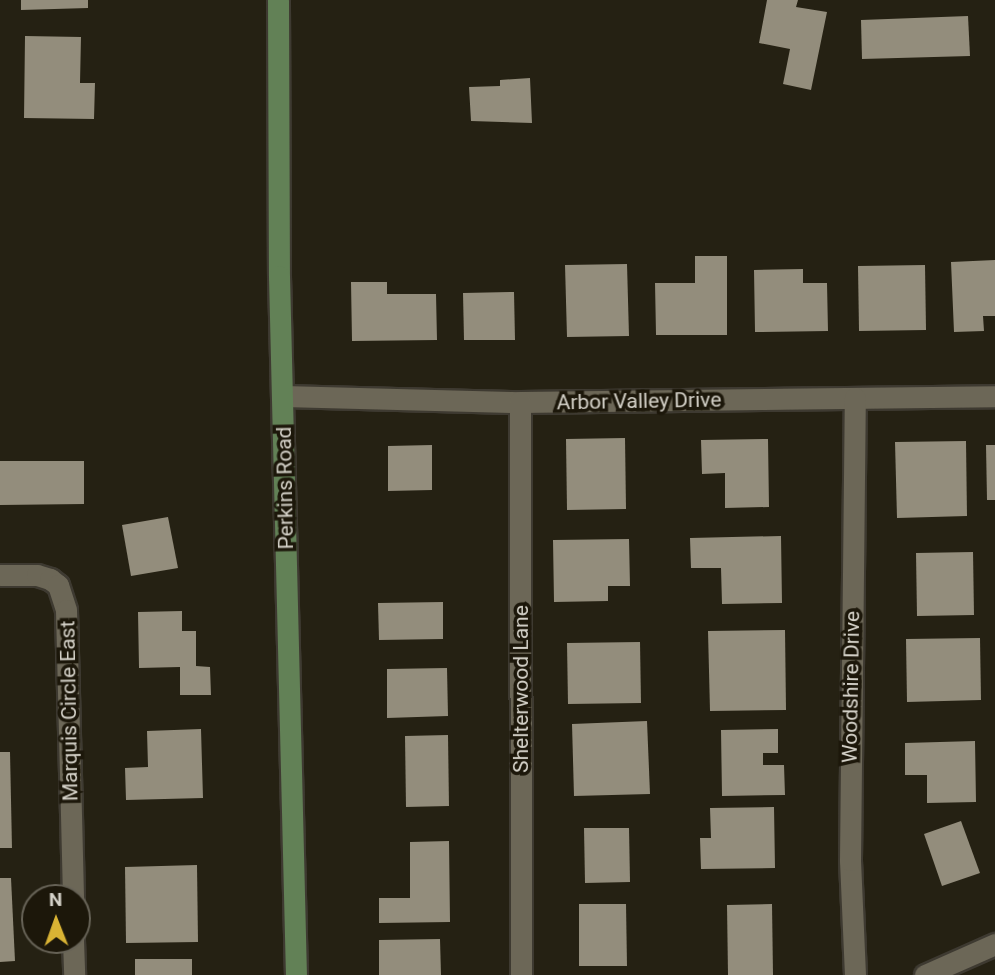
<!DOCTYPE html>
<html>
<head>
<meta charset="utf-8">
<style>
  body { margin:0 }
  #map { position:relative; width:995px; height:975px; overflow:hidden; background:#252113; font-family:Roboto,sans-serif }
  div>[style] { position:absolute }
  .building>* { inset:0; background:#938d7c }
  .roads { filter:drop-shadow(2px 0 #3e3a31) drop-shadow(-2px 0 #3e3a31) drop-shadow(0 2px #3e3a31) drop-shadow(0 -2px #3e3a31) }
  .minor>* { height:21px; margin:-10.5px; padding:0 10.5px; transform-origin:10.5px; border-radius:10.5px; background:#6c6757 }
  .major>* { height:21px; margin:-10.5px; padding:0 10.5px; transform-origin:10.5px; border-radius:10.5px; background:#628156 }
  span { translate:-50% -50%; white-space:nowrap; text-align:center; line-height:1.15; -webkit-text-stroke:7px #1c170a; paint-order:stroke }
  .street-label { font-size:21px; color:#d5d2c9 }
  .north { position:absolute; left:21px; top:884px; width:70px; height:70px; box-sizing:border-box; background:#1c170a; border:2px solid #666256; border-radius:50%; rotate:359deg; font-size:19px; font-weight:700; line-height:28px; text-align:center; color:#d5d2c9 }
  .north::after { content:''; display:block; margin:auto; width:24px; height:32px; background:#d9b334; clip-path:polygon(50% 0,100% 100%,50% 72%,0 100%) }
</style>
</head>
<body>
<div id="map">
  <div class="building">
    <i style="clip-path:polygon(21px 0,88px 0,88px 8px,21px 10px)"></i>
    <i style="clip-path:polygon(767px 0,798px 0,796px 7px,827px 12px,811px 90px,783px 84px,790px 49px,759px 43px)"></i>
    <i style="clip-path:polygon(968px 16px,970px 56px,862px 59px,861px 20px)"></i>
    <i style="clip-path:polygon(25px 36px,81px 37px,80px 83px,95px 83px,94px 119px,24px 118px)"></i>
    <i style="clip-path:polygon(530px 78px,532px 123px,471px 121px,469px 87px,500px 86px,500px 80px)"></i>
    <i style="clip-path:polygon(695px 256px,727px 256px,727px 335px,656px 335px,655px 283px,695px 283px)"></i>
    <i style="clip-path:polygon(995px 260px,995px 316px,983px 316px,984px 331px,954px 332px,951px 262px)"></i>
    <i style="clip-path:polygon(627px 264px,629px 336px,567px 337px,565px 265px)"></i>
    <i style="clip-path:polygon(925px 265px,926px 330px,859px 331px,858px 266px)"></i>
    <i style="clip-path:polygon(803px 269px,803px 283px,827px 283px,828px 331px,755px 332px,754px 270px)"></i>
    <i style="clip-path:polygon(351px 282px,387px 282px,387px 294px,436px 294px,437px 340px,352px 341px)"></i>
    <i style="clip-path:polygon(514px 292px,515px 340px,464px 340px,463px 293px)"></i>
    <i style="clip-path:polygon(625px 438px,626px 509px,567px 510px,566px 439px)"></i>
    <i style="clip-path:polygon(768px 439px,769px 507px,725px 508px,725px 473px,702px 474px,701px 440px)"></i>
    <i style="clip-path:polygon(966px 441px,967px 516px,897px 518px,895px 442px)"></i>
    <i style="clip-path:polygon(432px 445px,432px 490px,388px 491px,388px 446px)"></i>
    <i style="clip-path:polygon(986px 445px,995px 445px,995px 500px,987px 500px)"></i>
    <i style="clip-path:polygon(0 461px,84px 461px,84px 504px,0 505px)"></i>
    <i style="clip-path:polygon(168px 517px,178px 568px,131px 576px,122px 525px)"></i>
    <i style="clip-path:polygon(781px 536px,782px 603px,722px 604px,721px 568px,691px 568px,690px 538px)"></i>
    <i style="clip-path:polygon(629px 539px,630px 586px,608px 586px,608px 601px,554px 602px,553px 540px)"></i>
    <i style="clip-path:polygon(973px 552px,974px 615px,917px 616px,916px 553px)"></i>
    <i style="clip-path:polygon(443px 602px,443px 639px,379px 640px,378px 603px)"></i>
    <i style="clip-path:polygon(182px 611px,182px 631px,196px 631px,196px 666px,210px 667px,211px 695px,180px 695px,180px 667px,139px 668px,138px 612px)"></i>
    <i style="clip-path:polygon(785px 630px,786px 710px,710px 711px,708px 631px)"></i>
    <i style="clip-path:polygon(980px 638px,981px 700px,907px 702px,906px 639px)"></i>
    <i style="clip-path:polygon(640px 642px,641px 703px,568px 704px,567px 643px)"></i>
    <i style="clip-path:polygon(447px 668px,448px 716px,387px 718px,387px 669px)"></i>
    <i style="clip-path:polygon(647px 721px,650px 794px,574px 796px,572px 724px)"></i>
    <i style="clip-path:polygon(201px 729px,203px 798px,126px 800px,125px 768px,148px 767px,147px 731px)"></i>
    <i style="clip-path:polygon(778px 729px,778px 753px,763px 753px,763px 765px,784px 765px,785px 795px,722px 796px,721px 730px)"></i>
    <i style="clip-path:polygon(448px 735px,449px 806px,406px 807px,405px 736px)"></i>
    <i style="clip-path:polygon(975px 741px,976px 802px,927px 803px,927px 775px,905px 775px,905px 743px)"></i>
    <i style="clip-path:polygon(0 752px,10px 752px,12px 848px,0 848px)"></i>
    <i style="clip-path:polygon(774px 807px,775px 868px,701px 869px,700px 838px,711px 838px,710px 808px)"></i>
    <i style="clip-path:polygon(961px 821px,980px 873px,942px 886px,924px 834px)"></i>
    <i style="clip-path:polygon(584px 828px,629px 828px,630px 882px,585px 883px)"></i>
    <i style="clip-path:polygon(449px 841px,450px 922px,379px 923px,379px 898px,410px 898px,410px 842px)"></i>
    <i style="clip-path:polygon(197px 865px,198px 942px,126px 943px,125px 867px)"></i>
    <i style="clip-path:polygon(0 878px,11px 878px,15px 961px,0 962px)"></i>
    <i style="clip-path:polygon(579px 904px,626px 904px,627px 966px,579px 966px)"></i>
    <i style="clip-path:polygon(772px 904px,773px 975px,728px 975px,727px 905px)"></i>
    <i style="clip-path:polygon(440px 939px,441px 975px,379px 975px,379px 940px)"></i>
    <i style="clip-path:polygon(135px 959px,192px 959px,192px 975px,135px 975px)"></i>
  </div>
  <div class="roads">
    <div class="minor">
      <i style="left:283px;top:396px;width:237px;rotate:1.5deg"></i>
      <i style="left:520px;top:402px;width:475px;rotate:-0.7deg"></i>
      <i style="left:520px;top:402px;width:573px;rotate:89.9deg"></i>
      <i style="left:0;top:575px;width:37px"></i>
      <i style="left:37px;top:575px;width:14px;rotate:17deg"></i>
      <i style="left:50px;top:579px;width:10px;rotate:37deg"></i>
      <i style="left:58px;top:585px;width:26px;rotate:72deg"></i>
      <i style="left:66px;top:610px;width:288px;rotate:88.6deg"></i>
      <i style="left:73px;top:940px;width:35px;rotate:88deg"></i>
      <i style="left:855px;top:975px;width:115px;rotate:-92.5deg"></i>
      <i style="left:850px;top:860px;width:462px;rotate:-89.4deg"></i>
      <i style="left:925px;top:975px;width:77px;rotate:-23.9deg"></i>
    </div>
    <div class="major">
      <i style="left:278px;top:0;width:276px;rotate:89.8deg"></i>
      <i style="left:279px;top:276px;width:699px;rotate:88.61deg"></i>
    </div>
  </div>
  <div class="street-label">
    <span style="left:639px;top:401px;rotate:-1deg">Arbor Valley Drive</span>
    <span style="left:285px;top:488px;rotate:-91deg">Perkins Road</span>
    <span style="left:851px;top:687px;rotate:-89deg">Woodshire Drive</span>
    <span style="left:521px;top:689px;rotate:-90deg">Shelterwood Lane</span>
    <span style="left:69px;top:711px;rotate:-91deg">Marquis Circle East</span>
  </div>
  <div class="north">N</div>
</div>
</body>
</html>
